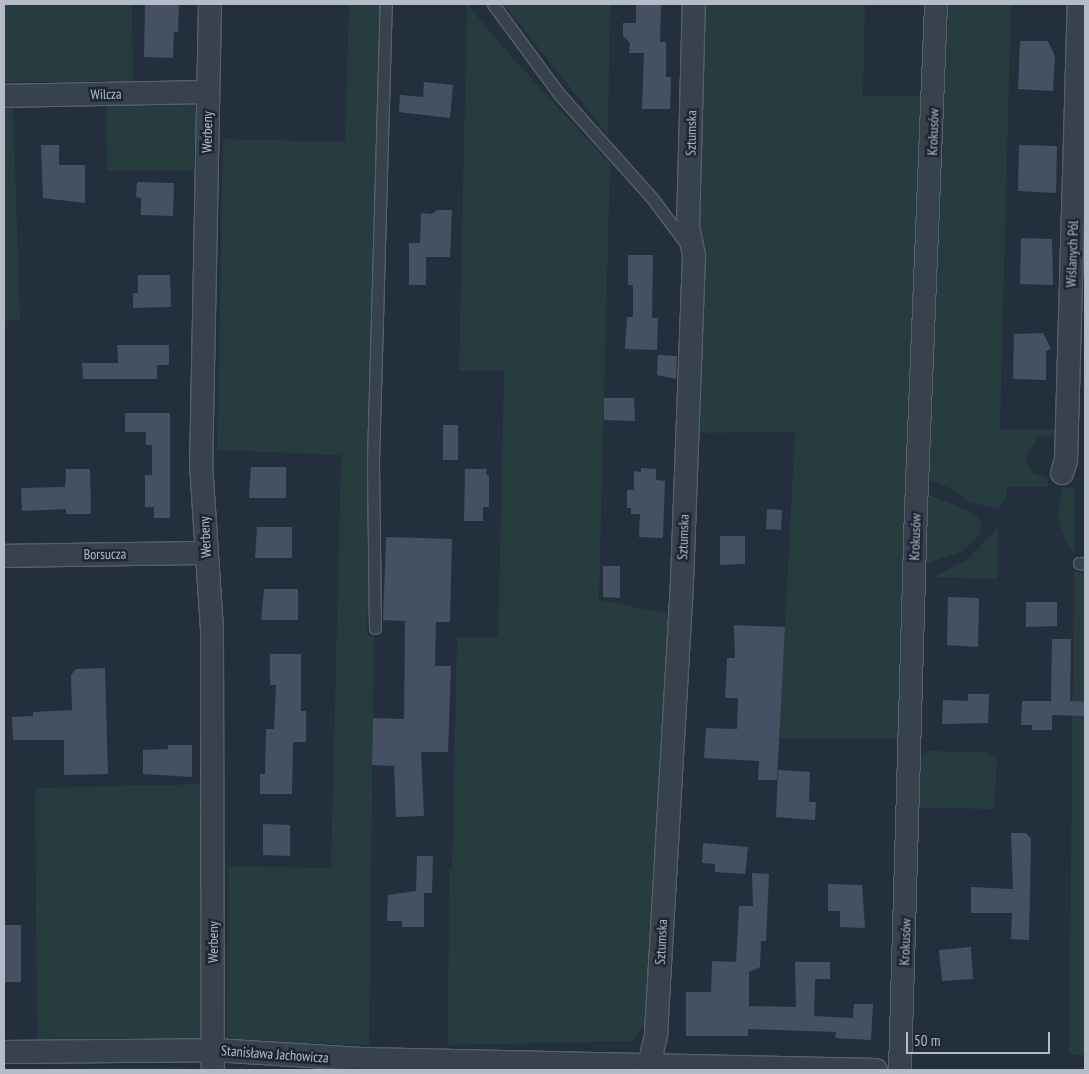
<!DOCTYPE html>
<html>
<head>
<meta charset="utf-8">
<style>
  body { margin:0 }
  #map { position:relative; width:1089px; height:1074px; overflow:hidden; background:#242f3e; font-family:"PT Sans Narrow",sans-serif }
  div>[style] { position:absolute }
  .green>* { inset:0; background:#263c3f }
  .building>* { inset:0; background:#455162 }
  .roads { filter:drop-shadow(1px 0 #565f6c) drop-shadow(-1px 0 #565f6c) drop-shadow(0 1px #565f6c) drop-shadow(0 -1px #565f6c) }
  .service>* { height:11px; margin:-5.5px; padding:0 5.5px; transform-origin:5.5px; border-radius:5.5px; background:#38414e }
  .minor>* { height:22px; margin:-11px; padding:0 11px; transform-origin:11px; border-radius:11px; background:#38414e }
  span { translate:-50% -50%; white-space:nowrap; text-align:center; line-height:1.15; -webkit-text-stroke:5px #1d2633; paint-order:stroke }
  .street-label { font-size:14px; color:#b4bcc9 }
  .frame { position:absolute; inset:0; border:5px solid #b4bcc9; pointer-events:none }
  .scale { position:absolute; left:906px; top:1032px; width:144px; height:22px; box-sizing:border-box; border:2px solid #b4bcc9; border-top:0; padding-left:6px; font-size:15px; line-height:18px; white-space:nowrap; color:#b4bcc9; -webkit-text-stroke:4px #1d2633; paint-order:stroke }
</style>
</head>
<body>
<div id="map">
  <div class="green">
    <i style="clip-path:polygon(4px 4px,132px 4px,133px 81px,4px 82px)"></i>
    <i style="clip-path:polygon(349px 4px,381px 4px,367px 636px,374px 636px,369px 1045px,227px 1041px,228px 866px,331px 868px,341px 455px,217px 450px,223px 139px,345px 142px)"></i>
    <i style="clip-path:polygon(467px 4px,509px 54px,610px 164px,599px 600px,669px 614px,648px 1016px,634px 1041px,448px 1045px,449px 868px,452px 869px,457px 637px,498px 638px,504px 370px,459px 370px)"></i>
    <i style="clip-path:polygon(504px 4px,610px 4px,608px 135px,509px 11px)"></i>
    <i style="clip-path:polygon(702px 4px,865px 4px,863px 96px,924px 96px,902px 739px,779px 738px,795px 432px,698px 433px,695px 221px)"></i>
    <i style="clip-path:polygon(942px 4px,1011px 4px,1000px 429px,1057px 430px,1051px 435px,1038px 438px,1026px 457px,1032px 473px,1047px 478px,1048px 487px,1007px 487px,1007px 498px,999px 508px,970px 503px,949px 488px,925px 479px)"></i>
    <i style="clip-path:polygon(196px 99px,194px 171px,107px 170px,106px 102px)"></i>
    <i style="clip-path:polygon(4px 105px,13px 105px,20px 320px,4px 321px)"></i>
    <i style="clip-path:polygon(1075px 487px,1074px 553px,1066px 542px,1058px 517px,1062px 488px)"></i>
    <i style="clip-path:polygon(925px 493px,975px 514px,981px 523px,981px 533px,961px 552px,922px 565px)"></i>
    <i style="clip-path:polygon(998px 528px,998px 579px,933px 577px,968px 559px)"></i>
    <i style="clip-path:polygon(1074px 571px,1085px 574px,1085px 1055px,1069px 1054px)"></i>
    <i style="clip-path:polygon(927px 751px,989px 752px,997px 761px,994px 809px,920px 808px,917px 760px)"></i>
    <i style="clip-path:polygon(204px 784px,207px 1038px,37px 1039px,35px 788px)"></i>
    <i style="clip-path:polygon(185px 1067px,186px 1070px,38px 1070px,38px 1069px)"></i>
  </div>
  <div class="building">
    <i style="clip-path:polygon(145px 4px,179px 4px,178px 32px,174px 32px,173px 58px,144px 57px)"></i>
    <i style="clip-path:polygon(636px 4px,661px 4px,660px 42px,666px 42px,666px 77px,671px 77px,670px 109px,642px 109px,644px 53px,629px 53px,630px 43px,623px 36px,623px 23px,636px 23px)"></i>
    <i style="clip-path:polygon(1020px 41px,1048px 41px,1055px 56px,1053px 91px,1018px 89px)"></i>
    <i style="clip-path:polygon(424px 82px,453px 85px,450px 118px,399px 112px,400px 95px,423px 97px)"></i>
    <i style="clip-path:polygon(41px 145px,59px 145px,59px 165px,85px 165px,85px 203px,43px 198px)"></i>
    <i style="clip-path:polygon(1019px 145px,1057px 146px,1056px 193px,1018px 191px)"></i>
    <i style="clip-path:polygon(137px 182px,174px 183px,173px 216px,141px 215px,141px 198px,136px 197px)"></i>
    <i style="clip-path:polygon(437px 210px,452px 210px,450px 257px,426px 257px,426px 285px,409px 285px,409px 243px,420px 243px,421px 213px,432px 214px)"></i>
    <i style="clip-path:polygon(1021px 238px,1052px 239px,1053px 285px,1020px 284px)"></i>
    <i style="clip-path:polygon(628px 255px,653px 255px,652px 318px,658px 318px,657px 350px,625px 349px,627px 317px,633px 317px,633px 285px,628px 285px)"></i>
    <i style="clip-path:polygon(138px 275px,170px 275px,171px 307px,133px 308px,133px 293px,138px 293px)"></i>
    <i style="clip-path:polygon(1043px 333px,1051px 349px,1046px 351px,1046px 380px,1013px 379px,1014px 334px)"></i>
    <i style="clip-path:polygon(117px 345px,169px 345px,169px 365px,157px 365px,157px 379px,83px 379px,82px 363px,118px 363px)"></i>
    <i style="clip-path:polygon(658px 355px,677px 356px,676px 379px,657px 375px)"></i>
    <i style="clip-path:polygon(604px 398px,634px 398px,635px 421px,604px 420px)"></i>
    <i style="clip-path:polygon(125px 413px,170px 413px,170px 518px,154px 518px,154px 507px,145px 507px,145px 475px,152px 475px,152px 445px,146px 445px,146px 432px,125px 432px)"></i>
    <i style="clip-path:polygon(443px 425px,458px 425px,458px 460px,443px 460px)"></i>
    <i style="clip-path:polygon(251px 467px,286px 467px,286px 498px,249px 498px)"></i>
    <i style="clip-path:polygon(641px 468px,656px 469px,656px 480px,665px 481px,663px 538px,639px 537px,640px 514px,631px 514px,631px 508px,627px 508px,627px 490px,634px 490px,634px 471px,641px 472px)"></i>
    <i style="clip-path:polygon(66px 469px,90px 469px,91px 514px,66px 514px,66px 509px,22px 511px,21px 488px,65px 487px)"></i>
    <i style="clip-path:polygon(465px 469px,487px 469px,486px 475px,489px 475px,489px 507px,483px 507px,483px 521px,464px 521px)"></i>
    <i style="clip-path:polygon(767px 509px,782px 510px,781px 530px,766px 529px)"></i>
    <i style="clip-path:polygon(257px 527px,292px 527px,292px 558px,255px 558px)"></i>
    <i style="clip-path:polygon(720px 536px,745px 536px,745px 564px,720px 565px)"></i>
    <i style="clip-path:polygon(386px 537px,452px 539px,450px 622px,436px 622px,435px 666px,451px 666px,448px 752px,421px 752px,424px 816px,396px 817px,394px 766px,372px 765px,373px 718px,404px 719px,405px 621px,383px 620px)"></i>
    <i style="clip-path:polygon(603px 566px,620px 566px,620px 598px,603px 597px)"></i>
    <i style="clip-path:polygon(264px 589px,298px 589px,298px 620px,261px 620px)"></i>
    <i style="clip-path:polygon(948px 597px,979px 598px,978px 647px,947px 645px)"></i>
    <i style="clip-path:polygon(1026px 602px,1057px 602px,1057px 626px,1026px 627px)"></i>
    <i style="clip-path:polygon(734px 625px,785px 627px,777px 780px,758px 780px,759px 761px,704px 758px,706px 728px,737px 729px,738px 698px,725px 698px,727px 658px,735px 658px)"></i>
    <i style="clip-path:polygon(1052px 639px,1071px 639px,1070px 701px,1085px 702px,1085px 716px,1052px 715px,1052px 730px,1032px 730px,1032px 725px,1021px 725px,1022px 701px,1051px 701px)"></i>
    <i style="clip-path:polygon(270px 654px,301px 654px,301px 711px,306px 711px,306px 742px,293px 742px,292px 794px,260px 794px,260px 774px,265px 774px,266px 729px,274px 729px,276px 685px,270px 685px)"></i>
    <i style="clip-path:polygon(105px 668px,108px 774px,64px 775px,64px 740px,13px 740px,12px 717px,33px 716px,33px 712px,72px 710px,71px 675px,76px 669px)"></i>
    <i style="clip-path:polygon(968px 694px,989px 694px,988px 723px,942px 724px,943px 700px,968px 701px)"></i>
    <i style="clip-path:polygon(168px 745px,192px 745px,192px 777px,143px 774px,143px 750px,168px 749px)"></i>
    <i style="clip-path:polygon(778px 770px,810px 772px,809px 802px,816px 802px,815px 820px,776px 817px)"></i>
    <i style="clip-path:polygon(263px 824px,290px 825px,290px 856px,263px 855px)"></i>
    <i style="clip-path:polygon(1011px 833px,1026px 833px,1031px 839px,1029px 940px,1011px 939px,1012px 913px,971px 913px,971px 887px,1013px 889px)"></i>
    <i style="clip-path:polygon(703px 843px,748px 847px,745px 874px,715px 872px,715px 864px,702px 863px)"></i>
    <i style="clip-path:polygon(417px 856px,433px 856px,432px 893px,424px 893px,424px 927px,402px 927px,402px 921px,387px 921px,388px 895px,416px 891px)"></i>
    <i style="clip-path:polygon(752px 873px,769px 874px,766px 941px,761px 941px,760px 967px,749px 972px,749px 1006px,796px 1007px,795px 962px,830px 962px,830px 979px,815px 979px,814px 1016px,853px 1018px,854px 1004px,873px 1004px,871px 1040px,835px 1038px,836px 1032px,748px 1029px,748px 1036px,686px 1036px,686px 992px,711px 992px,712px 961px,736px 962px,739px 906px,753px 906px)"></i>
    <i style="clip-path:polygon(828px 884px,862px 885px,865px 928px,840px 927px,840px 911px,828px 911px)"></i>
    <i style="clip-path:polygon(4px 925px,21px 925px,21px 982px,4px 982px)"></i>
    <i style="clip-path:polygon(971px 947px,973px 979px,942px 981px,939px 950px)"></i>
  </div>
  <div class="roads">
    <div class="service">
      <i style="left:493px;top:4px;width:112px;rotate:53.7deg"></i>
      <i style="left:559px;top:94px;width:140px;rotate:48.2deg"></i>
      <i style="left:652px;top:198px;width:54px;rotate:53.3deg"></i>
      <i style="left:1079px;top:563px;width:6px;rotate:9deg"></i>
      <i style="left:375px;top:628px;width:167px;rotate:-90.7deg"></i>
      <i style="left:373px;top:461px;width:457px;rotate:-88.4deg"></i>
    </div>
    <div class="minor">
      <i style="left:210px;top:4px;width:460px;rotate:91.1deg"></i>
      <i style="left:201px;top:464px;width:165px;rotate:86.2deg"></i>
      <i style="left:212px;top:629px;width:441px;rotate:89.9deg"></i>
      <i style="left:4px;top:96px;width:204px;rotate:-1.1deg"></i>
      <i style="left:1062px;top:473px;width:13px;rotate:-72deg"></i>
      <i style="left:1066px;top:461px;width:457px;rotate:-88.4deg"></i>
      <i style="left:4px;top:556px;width:202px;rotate:-0.9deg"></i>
      <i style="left:4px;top:1052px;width:209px;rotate:-0.5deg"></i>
      <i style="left:213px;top:1050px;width:148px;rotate:3.5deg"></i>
      <i style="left:361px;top:1059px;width:515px;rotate:1.22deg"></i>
      <i style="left:648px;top:1070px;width:37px;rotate:-77deg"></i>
      <i style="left:656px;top:1034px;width:453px;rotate:-86.7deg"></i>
      <i style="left:682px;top:582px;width:327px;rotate:-87.9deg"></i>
      <i style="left:694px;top:255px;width:29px;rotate:-102deg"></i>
      <i style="left:688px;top:227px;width:223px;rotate:-88.5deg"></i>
      <i style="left:900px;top:1070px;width:561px;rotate:-88.37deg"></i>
      <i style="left:916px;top:509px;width:505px;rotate:-87.73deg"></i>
    </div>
  </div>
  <div class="street-label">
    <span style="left:106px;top:94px;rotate:-1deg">Wilcza</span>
    <span style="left:207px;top:132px;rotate:-89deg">Werbeny</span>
    <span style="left:933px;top:132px;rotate:-88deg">Krokusów</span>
    <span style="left:691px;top:133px;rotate:-89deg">Sztumska</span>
    <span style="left:1072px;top:254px;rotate:-88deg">Wiślanych Pól</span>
    <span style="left:205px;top:537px;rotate:-93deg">Werbeny</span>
    <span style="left:683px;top:537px;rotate:-88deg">Sztumska</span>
    <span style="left:915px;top:537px;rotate:-88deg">Krokusów</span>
    <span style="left:105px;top:554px;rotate:-1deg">Borsucza</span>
    <span style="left:213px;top:942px;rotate:-90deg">Werbeny</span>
    <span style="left:661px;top:942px;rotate:-87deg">Sztumska</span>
    <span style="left:905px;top:942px;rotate:-88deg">Krokusów</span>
    <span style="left:275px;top:1054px;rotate:4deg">Stanisława Jachowicza</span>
  </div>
  <div class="frame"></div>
  <div class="scale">50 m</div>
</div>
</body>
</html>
